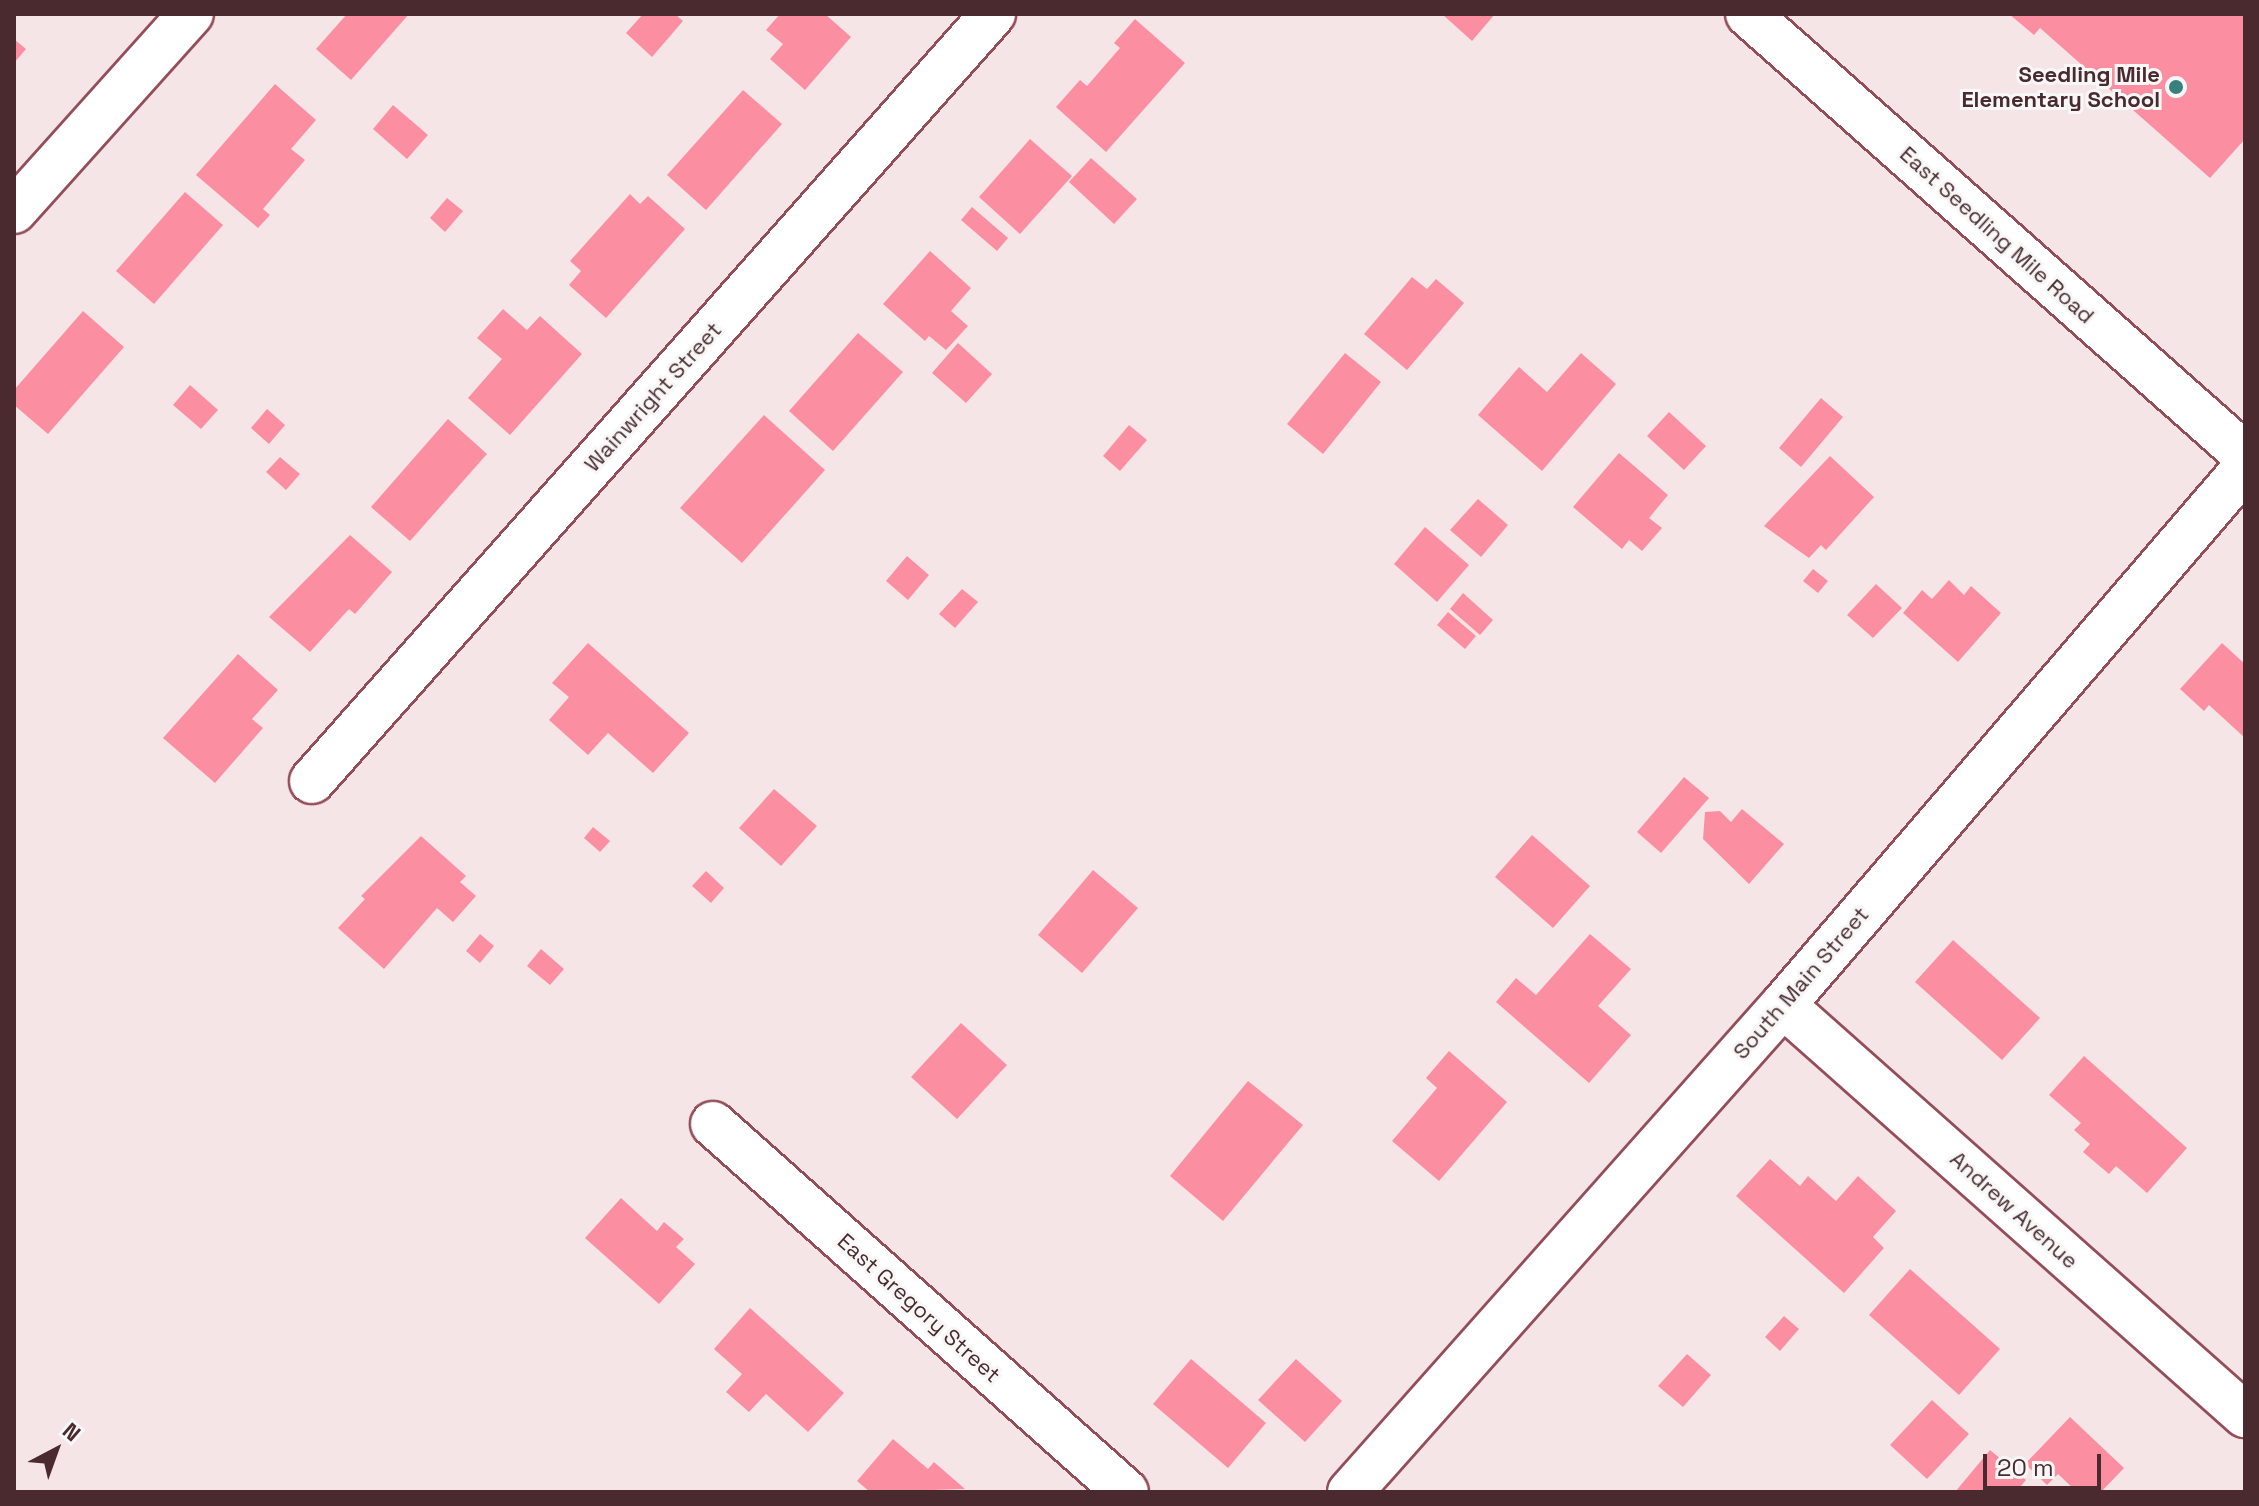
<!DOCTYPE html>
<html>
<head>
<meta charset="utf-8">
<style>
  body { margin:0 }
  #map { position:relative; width:2259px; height:1506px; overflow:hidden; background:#f6e5e7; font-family:"Space Grotesk",sans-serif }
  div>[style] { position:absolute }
  .building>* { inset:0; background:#fb8fa1 }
  .roads { filter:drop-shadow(2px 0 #944e5a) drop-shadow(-2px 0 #944e5a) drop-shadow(0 2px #944e5a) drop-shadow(0 -2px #944e5a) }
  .minor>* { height:44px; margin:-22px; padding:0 22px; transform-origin:22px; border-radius:22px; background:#fff }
  .dots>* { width:22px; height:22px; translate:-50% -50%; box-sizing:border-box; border:4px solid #f7f7f7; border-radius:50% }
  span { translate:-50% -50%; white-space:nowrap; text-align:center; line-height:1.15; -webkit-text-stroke:6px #f7f7f7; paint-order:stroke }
  .poi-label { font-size:22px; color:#4a2a2f; font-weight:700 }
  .right { translate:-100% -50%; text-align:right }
  .street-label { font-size:22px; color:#4a2a2f }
  .frame { position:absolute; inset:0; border:16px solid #4a2a2f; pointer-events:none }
  .north { position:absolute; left:16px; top:1410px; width:80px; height:80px; -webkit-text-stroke:6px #f7f7f7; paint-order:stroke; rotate:41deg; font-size:22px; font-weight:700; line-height:32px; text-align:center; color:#4a2a2f }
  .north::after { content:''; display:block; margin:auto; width:28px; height:36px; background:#4a2a2f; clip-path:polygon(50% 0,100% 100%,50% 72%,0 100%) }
  .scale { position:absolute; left:1983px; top:1454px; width:118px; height:36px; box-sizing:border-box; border:4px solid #4a2a2f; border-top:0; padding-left:10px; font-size:24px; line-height:28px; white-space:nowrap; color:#4a2a2f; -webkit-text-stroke:6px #f7f7f7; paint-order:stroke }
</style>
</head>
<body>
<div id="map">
  <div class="building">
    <i style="clip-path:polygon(347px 14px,409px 14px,351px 80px,316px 49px)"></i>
    <i style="clip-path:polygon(643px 14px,675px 14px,683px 21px,652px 57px,626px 33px)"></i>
    <i style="clip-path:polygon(780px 14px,825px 14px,851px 37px,805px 90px,770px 59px,783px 44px,766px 30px)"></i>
    <i style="clip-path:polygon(1442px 14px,1495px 14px,1472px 41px)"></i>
    <i style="clip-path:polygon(2009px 14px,2245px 14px,2245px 139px,2210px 178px,2040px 28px,2034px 35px)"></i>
    <i style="clip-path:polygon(1135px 19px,1185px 63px,1106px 152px,1056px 107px,1080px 80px,1087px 86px,1120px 48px,1114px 43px)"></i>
    <i style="clip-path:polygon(14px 39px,26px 49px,14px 63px)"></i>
    <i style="clip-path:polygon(275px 84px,316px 120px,291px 149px,305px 160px,263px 209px,270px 215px,258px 228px,196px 175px)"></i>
    <i style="clip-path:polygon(743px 90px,782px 124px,706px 210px,667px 175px)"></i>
    <i style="clip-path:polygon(393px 105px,428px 135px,407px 159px,373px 129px)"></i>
    <i style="clip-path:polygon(1030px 139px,1072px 176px,1020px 234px,979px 197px)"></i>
    <i style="clip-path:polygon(1091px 158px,1137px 199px,1114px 224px,1069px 182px)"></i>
    <i style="clip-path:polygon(185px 192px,223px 225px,154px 304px,116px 271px)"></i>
    <i style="clip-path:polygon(630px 194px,640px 204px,648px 196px,685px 229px,606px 318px,569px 285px,581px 271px,570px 261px)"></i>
    <i style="clip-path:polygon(447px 198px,463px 211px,445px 232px,430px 218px)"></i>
    <i style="clip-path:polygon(972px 207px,1008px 238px,997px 251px,961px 220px)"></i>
    <i style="clip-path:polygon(930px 251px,971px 288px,951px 311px,968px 326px,946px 350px,929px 336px,925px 341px,883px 304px)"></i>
    <i style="clip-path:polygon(1412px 277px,1427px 289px,1436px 279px,1464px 303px,1407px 370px,1364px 334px)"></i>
    <i style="clip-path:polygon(503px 309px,527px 330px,540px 316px,582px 354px,510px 435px,468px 398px,502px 359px,477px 338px)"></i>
    <i style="clip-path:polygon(83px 311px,124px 347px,48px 434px,14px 405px,14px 390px)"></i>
    <i style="clip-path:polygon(858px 333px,903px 372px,833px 451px,789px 411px)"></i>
    <i style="clip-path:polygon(958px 343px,992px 374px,966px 403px,932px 373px)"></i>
    <i style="clip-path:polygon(1345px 353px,1381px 382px,1323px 454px,1287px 424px)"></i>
    <i style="clip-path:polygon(1581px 353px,1616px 384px,1542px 471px,1478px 415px,1519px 367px,1547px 392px)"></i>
    <i style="clip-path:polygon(190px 385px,218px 410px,201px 429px,173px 405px)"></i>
    <i style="clip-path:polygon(1821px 398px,1843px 417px,1801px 467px,1779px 448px)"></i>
    <i style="clip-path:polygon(267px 409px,285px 425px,269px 444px,251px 428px)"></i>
    <i style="clip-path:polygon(1669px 412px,1706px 446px,1684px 470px,1647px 436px)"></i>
    <i style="clip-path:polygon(764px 415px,825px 470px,742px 563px,680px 508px)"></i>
    <i style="clip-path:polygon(448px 419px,487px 454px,410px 541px,371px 507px)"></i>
    <i style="clip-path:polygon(1129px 425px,1147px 440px,1120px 471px,1103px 456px)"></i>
    <i style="clip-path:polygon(1619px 453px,1668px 495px,1649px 518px,1662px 528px,1642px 551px,1629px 540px,1622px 549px,1573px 507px)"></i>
    <i style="clip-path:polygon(1830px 456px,1874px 497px,1826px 550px,1821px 545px,1809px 558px,1764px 526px)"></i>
    <i style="clip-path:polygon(280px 457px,300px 474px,286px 490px,266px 472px)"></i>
    <i style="clip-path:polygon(1478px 499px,1508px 525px,1481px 557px,1450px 530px)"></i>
    <i style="clip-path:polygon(1425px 527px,1469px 565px,1437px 602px,1394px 564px)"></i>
    <i style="clip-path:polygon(350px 535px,392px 572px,355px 614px,349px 609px,310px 652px,269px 617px)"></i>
    <i style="clip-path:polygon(907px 556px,929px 575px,908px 600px,886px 581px)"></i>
    <i style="clip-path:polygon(1813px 569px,1828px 581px,1818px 593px,1803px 581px)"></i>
    <i style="clip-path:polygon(1949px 580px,1964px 595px,1971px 586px,2001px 613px,1958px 662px,1903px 613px,1922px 590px,1932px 599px)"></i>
    <i style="clip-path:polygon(1876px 584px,1902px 608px,1873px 638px,1847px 615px)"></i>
    <i style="clip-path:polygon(962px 589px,978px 602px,955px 628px,939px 614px)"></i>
    <i style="clip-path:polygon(1463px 593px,1493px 620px,1480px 635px,1450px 609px)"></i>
    <i style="clip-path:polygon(1448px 612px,1476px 636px,1465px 649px,1437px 625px)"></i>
    <i style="clip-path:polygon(588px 643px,689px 733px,653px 773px,608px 733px,588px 755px,549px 720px,569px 697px,552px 683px)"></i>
    <i style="clip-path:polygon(2222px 643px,2245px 664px,2245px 738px,2209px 705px,2204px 711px,2180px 689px)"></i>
    <i style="clip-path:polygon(238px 654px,278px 690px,252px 719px,263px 728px,215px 783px,163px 738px)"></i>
    <i style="clip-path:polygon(1684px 777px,1709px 798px,1661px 853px,1637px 832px)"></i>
    <i style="clip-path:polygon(774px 789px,817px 826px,781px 866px,739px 828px)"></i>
    <i style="clip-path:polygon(1742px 809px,1784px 844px,1749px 884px,1703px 839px,1705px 812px,1720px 811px,1731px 822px)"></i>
    <i style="clip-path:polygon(593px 827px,610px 841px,600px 852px,584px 838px)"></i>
    <i style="clip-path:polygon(1532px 835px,1590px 886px,1553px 928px,1495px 877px)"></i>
    <i style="clip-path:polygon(421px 836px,466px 876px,460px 882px,476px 896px,453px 922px,437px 908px,384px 969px,338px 928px,365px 899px,361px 896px)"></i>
    <i style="clip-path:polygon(1093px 870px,1138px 908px,1082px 973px,1038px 935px)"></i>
    <i style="clip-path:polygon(706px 871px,724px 888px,711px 903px,692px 886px)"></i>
    <i style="clip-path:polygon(480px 934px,494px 946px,480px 963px,466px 951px)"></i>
    <i style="clip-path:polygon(1590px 934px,1631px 969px,1598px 1006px,1631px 1035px,1589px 1083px,1496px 1002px,1516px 978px,1536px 995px)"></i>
    <i style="clip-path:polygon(1953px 940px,2040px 1018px,2002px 1060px,1915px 982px)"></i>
    <i style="clip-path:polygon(541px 949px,564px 969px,550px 985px,527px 966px)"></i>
    <i style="clip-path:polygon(961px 1023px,1007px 1065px,957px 1119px,911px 1077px)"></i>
    <i style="clip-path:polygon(1449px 1051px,1507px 1102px,1439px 1181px,1392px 1141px,1437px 1088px,1426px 1078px)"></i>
    <i style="clip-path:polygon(2084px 1056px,2187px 1148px,2147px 1193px,2116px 1166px,2109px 1174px,2083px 1152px,2090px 1144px,2074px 1130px,2081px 1123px,2049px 1095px)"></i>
    <i style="clip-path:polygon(1248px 1081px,1303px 1125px,1223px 1221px,1170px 1176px)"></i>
    <i style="clip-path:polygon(1770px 1159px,1800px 1186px,1808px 1176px,1836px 1201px,1858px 1176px,1896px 1211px,1873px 1237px,1884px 1248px,1844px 1293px,1736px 1196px)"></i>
    <i style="clip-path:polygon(621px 1198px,657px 1231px,664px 1222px,684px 1239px,676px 1247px,695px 1264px,659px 1304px,585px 1238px)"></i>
    <i style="clip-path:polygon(1910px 1269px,2000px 1349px,1959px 1395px,1869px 1315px)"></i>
    <i style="clip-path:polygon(750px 1308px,844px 1393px,808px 1432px,766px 1394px,749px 1412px,726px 1392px,742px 1374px,714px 1349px)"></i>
    <i style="clip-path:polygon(1784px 1316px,1799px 1329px,1780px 1351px,1765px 1337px)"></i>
    <i style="clip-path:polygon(1687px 1354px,1711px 1375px,1683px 1407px,1658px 1386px)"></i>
    <i style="clip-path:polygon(1191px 1359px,1266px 1423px,1228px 1468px,1153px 1404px)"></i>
    <i style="clip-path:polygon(1296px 1359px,1342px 1401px,1305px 1442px,1258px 1400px)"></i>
    <i style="clip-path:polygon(1932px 1400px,1969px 1434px,1927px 1479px,1890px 1445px)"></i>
    <i style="clip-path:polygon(2070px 1417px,2124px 1468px,2101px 1492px,2077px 1492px,2058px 1474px,2047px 1485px,2025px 1464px)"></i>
    <i style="clip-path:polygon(893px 1439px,928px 1469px,934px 1462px,965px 1489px,870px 1492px,857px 1481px)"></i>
    <i style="clip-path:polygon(1990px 1450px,2026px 1480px,2016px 1492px,1955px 1492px)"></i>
  </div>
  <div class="roads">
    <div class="minor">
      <i style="left:1748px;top:14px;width:664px;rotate:41.58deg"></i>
      <i style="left:14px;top:211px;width:265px;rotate:-48.1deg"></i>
      <i style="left:312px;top:781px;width:1026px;rotate:-48.4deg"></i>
      <i style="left:1783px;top:1005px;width:618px;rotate:41.59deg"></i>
      <i style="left:713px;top:1124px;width:553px;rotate:41.7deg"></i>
      <i style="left:1350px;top:1492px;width:652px;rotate:-48.36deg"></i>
      <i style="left:1783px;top:1005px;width:708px;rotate:-49.29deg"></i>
    </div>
  </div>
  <div class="dots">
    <i style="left:2176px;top:87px;background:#38807b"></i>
  </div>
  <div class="poi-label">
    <span class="right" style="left:2160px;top:87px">Seedling Mile<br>Elementary School</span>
  </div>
  <div class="street-label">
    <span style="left:1997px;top:235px;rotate:42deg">East Seedling Mile Road</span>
    <span style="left:653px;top:397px;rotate:-48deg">Wainwright Street</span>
    <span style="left:1801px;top:983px;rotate:-49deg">South Main Street</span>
    <span style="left:2014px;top:1210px;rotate:42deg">Andrew Avenue</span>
    <span style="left:919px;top:1308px;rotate:42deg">East Gregory Street</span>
  </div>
  <div class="frame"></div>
  <div class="north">N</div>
  <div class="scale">20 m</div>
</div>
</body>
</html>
